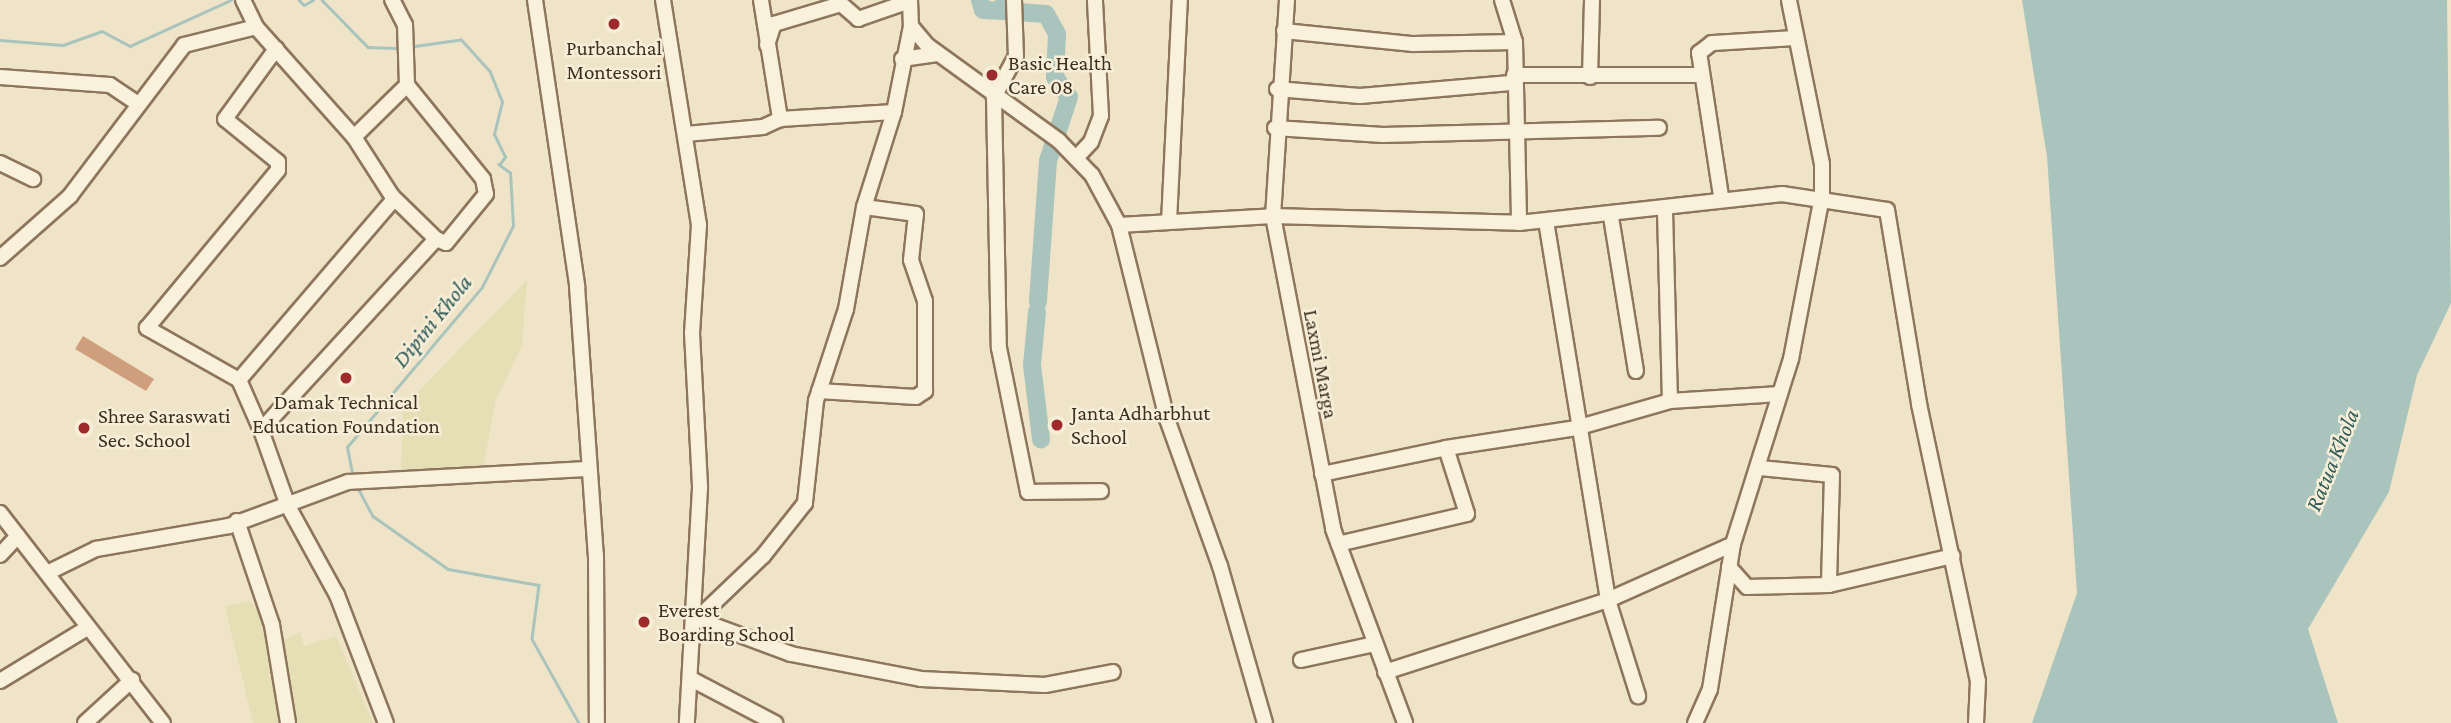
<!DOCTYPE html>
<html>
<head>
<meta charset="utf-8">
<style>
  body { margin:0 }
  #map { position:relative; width:2451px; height:723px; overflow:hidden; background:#f0e4c8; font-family:"Crimson Pro",serif }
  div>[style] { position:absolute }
  .farmland>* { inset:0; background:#e6deb5 }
  .water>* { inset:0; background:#a9c4bc }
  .stream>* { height:2.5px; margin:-1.25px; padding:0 1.25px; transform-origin:1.25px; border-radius:1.25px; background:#a9c4bc }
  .river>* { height:18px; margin:-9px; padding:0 9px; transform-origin:9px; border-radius:9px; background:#a9c4bc }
  .building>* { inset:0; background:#cf9f7d }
  .roads { filter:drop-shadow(2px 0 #8d765c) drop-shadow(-2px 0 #8d765c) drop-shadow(0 2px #8d765c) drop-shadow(0 -2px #8d765c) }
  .minor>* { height:14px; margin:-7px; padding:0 7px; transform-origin:7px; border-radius:7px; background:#faf1dc }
  .dots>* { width:19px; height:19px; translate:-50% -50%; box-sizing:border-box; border:4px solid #f7eed8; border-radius:50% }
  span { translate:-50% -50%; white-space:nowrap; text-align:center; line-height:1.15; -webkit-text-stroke:5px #f7eed8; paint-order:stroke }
  .poi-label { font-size:21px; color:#3d2e20 }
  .left { translate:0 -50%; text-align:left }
  .street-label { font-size:21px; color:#3d2e20 }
  .water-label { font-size:23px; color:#2f5d5a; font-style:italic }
</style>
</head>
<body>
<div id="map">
  <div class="farmland">
    <i style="clip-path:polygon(527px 280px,522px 346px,496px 399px,482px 474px,401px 471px,403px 407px)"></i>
    <i style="clip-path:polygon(249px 601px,258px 608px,269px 648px,300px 632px,304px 646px,336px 636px,373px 723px,253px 723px,225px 606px)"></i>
  </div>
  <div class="water">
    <i style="clip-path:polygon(2022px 0,2447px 0,2451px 303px,2417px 375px,2389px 492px,2308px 629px,2338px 723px,2032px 723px,2077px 593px,2047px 157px)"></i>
  </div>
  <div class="stream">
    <i style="left:299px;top:0;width:7px;rotate:45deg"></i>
    <i style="left:304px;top:5px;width:10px;rotate:-29deg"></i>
    <i style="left:322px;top:0;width:66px;rotate:45.6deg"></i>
    <i style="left:368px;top:47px;width:27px;rotate:2deg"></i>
    <i style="left:0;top:40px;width:63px;rotate:4.5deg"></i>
    <i style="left:63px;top:45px;width:41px;rotate:-19.7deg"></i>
    <i style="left:102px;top:31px;width:32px;rotate:28deg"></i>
    <i style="left:130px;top:46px;width:111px;rotate:-24.5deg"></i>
    <i style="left:352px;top:473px;width:26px;rotate:-101deg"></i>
    <i style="left:347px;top:447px;width:209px;rotate:-49.8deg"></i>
    <i style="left:482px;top:287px;width:68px;rotate:-63.1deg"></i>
    <i style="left:513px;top:226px;width:53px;rotate:-93.2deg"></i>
    <i style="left:510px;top:173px;width:14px;rotate:-144deg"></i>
    <i style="left:499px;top:165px;width:10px;rotate:-53deg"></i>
    <i style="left:505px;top:157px;width:25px;rotate:-116deg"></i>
    <i style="left:494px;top:134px;width:33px;rotate:-76deg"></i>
    <i style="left:502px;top:102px;width:32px;rotate:-112deg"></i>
    <i style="left:490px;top:72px;width:43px;rotate:-132.2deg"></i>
    <i style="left:461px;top:40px;width:50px;rotate:172deg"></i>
    <i style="left:358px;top:488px;width:32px;rotate:62deg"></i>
    <i style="left:373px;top:516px;width:92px;rotate:35.2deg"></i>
    <i style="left:448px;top:569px;width:92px;rotate:10deg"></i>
    <i style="left:539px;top:585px;width:54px;rotate:97.4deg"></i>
    <i style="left:532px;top:639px;width:96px;rotate:60.8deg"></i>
  </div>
  <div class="river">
    <i style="left:980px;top:0;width:10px;rotate:73deg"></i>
    <i style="left:983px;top:10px;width:21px;rotate:3deg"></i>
    <i style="left:1004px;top:0;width:11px;rotate:90deg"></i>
    <i style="left:1004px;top:11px;width:42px;rotate:4.1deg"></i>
    <i style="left:1046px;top:14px;width:23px;rotate:61deg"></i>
    <i style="left:1057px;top:34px;width:43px;rotate:92.7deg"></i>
    <i style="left:1055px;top:77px;width:24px;rotate:55deg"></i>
    <i style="left:1069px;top:97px;width:67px;rotate:108.2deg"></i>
    <i style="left:1048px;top:161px;width:141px;rotate:94.1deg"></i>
    <i style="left:1037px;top:312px;width:53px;rotate:95.4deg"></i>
    <i style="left:1032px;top:365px;width:75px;rotate:83.1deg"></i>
  </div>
  <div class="building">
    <i style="clip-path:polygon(83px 336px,154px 379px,146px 391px,75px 349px)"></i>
  </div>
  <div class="roads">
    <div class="minor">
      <i style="left:243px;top:0;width:30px;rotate:64deg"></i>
      <i style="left:256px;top:27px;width:147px;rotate:48.3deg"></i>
      <i style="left:354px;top:137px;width:70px;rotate:57.2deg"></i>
      <i style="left:392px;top:196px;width:62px;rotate:44.3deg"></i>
      <i style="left:436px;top:239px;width:259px;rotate:132.5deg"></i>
      <i style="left:261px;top:430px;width:81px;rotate:70.4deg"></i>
      <i style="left:288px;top:506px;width:102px;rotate:61.2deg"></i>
      <i style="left:337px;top:595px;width:137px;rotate:69.1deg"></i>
      <i style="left:535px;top:0;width:289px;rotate:81.6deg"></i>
      <i style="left:577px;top:286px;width:270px;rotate:86deg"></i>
      <i style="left:596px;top:555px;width:168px;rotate:89.7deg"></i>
      <i style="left:663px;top:0;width:228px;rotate:80.9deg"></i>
      <i style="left:699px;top:225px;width:108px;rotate:93.7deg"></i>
      <i style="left:692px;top:333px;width:155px;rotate:87deg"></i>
      <i style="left:700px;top:488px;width:235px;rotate:93.2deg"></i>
      <i style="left:761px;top:0;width:121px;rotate:80.9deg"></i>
      <i style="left:910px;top:0;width:26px;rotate:88deg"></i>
      <i style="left:911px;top:26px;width:26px;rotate:50deg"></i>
      <i style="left:928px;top:46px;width:162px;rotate:35.9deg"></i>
      <i style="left:1059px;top:141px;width:47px;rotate:45.9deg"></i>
      <i style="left:1092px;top:175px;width:57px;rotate:61.6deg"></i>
      <i style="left:1119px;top:225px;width:200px;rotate:76.1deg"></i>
      <i style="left:1167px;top:419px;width:156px;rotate:70.2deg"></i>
      <i style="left:1220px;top:566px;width:163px;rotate:74deg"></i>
      <i style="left:1014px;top:0;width:56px;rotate:88deg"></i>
      <i style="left:1016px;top:56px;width:47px;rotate:118.2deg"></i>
      <i style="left:994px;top:97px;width:251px;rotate:88.9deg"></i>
      <i style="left:999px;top:348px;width:147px;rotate:78.6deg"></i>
      <i style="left:1028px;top:492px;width:73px;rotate:-0.8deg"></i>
      <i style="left:1287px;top:0;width:216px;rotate:93.7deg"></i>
      <i style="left:1273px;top:216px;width:319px;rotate:79.1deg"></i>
      <i style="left:1333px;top:529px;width:207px;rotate:69.6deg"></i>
      <i style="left:1502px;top:0;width:44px;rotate:72.8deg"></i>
      <i style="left:1515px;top:42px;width:181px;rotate:88.7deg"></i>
      <i style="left:911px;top:26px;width:88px;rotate:101.2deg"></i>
      <i style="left:894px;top:112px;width:100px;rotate:107.5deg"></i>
      <i style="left:864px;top:207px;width:104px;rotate:100deg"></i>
      <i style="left:846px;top:309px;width:97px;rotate:108.1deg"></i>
      <i style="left:816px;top:401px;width:103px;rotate:96.2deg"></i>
      <i style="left:805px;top:503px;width:68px;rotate:128.4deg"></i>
      <i style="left:763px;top:556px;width:91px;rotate:136.3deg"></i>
      <i style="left:697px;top:619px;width:100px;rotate:20.4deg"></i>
      <i style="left:791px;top:654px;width:132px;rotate:10.9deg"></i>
      <i style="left:921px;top:679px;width:124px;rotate:2.8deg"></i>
      <i style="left:1045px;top:685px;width:69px;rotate:-10.8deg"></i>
      <i style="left:1284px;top:31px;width:130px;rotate:5.8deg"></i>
      <i style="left:1413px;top:44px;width:102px;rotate:-1.1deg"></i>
      <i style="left:767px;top:45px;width:22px;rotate:-72deg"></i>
      <i style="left:774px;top:24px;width:70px;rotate:-16.6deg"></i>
      <i style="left:841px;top:4px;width:23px;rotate:41deg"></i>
      <i style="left:858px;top:19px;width:55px;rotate:-19.1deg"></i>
      <i style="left:902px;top:59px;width:34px;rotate:-8deg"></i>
      <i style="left:1514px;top:75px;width:184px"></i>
      <i style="left:0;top:77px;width:110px;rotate:4.2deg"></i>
      <i style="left:110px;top:85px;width:30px;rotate:34deg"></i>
      <i style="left:1590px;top:77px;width:77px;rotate:-88.5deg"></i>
      <i style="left:407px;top:85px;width:121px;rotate:51deg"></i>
      <i style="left:483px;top:179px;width:15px;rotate:79deg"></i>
      <i style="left:486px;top:194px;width:63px;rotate:129.2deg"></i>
      <i style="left:446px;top:243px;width:11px;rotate:-158deg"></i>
      <i style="left:1277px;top:89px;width:83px;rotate:4.8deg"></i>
      <i style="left:1360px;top:96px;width:154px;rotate:-4.9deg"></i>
      <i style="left:1275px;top:128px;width:108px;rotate:3.7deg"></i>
      <i style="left:1383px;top:135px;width:276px;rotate:-1.5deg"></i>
      <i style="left:686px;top:134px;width:77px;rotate:-5.2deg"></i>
      <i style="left:763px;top:127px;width:19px;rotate:-25deg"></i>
      <i style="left:780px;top:119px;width:114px;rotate:-3.5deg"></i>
      <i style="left:354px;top:137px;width:74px;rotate:-44.5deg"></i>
      <i style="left:407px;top:85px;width:60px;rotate:-91.9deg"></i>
      <i style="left:405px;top:25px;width:28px;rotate:-117deg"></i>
      <i style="left:1076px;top:158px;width:22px;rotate:-47deg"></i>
      <i style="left:1091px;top:142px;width:28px;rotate:-69deg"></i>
      <i style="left:1101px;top:116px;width:116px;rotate:-93deg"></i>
      <i style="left:0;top:163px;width:37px;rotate:26deg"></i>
      <i style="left:1721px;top:196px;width:145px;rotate:-98.7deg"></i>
      <i style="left:1699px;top:53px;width:16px;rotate:-38deg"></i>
      <i style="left:1712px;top:43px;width:84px;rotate:-3.4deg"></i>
      <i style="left:1665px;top:211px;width:190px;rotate:88.5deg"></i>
      <i style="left:1611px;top:217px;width:156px;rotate:80.8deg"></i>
      <i style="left:1546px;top:221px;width:384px;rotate:80.7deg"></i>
      <i style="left:1608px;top:600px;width:101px;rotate:72.6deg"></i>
      <i style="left:1169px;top:222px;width:222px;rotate:-87.2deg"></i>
      <i style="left:1119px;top:225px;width:154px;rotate:-3.3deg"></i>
      <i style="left:1273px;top:216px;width:246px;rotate:1.6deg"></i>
      <i style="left:1519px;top:223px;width:265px;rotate:-6.3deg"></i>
      <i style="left:1782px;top:194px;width:106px;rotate:8.7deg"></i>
      <i style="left:1887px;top:210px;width:197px;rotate:80.6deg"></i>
      <i style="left:1919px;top:404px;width:283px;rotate:78deg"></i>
      <i style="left:1978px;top:681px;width:42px;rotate:92.7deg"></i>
      <i style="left:0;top:258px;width:94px;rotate:-41.5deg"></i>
      <i style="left:70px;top:196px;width:189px;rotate:-52.9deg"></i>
      <i style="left:184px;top:45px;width:74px;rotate:-14deg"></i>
      <i style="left:239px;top:380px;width:238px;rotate:-49.4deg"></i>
      <i style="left:819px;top:391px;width:97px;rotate:3.5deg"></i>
      <i style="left:916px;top:397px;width:11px;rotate:-34deg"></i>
      <i style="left:925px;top:391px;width:90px;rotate:-90deg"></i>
      <i style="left:925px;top:301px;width:43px;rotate:-108.9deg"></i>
      <i style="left:911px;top:260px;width:46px;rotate:-83.8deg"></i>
      <i style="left:916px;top:214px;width:52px;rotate:-172.3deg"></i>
      <i style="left:261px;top:430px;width:55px;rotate:-113.7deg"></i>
      <i style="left:239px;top:380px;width:106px;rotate:-150.5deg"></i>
      <i style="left:147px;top:328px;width:205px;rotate:-50.3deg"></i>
      <i style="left:278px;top:170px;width:8px;rotate:-90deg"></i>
      <i style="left:278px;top:162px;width:68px;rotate:-140.9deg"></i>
      <i style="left:225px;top:119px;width:87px;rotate:-53.9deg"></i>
      <i style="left:1446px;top:448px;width:132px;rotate:-8.7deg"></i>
      <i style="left:1576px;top:428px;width:98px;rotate:-16deg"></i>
      <i style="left:1670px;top:401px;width:110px;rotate:-3.6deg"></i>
      <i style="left:1760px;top:468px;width:72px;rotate:5.6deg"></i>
      <i style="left:1832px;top:475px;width:110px;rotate:91.6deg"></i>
      <i style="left:1322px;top:474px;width:127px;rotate:-11.8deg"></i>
      <i style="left:1446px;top:448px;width:69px;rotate:72.3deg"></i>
      <i style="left:1467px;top:514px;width:132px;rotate:166.9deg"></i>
      <i style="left:0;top:513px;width:266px;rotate:52.2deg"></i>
      <i style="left:237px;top:521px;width:110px;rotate:71.4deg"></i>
      <i style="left:272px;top:625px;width:99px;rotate:80.7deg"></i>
      <i style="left:0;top:555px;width:26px;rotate:-47deg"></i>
      <i style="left:1729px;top:567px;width:27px;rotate:48deg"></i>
      <i style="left:1747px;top:587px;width:82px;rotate:-1.4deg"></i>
      <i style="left:1829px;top:585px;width:127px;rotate:-13.2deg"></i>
      <i style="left:47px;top:573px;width:55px;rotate:-26.1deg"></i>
      <i style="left:96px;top:549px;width:135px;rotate:-9.8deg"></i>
      <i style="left:229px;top:526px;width:127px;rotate:-20.3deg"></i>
      <i style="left:348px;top:482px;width:241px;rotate:-3.1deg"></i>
      <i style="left:1301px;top:660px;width:76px;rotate:-12.2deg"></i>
      <i style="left:1385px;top:672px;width:234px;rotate:-17.9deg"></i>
      <i style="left:1608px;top:600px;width:137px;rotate:-24.1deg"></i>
      <i style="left:693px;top:680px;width:93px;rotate:27.7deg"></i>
      <i style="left:0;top:681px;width:102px;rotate:-31.3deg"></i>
      <i style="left:85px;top:723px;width:64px;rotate:-42.5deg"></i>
      <i style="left:1695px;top:723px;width:37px;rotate:-66deg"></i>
      <i style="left:1710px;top:689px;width:147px;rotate:-81deg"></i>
      <i style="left:1733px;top:544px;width:194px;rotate:-72.6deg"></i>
      <i style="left:1791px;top:359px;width:166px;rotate:-79.2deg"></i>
      <i style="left:1822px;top:196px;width:32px;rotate:-90deg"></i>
      <i style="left:1822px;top:164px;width:167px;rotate:-101.4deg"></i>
    </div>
  </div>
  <div class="dots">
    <i style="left:614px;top:24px;background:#9e2a2b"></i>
    <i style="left:992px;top:75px;background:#9e2a2b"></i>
    <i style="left:346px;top:378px;background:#9e2a2b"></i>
    <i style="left:1057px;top:425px;background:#9e2a2b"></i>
    <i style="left:84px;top:428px;background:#9e2a2b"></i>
    <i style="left:644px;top:622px;background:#9e2a2b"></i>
  </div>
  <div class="poi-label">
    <span style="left:614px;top:60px">Purbanchal<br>Montessori</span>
    <span class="left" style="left:1008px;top:75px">Basic Health<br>Care 08</span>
    <span style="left:346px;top:414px">Damak Technical<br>Education Foundation</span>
    <span class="left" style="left:1071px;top:425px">Janta Adharbhut<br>School</span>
    <span class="left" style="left:98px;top:428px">Shree Saraswati<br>Sec. School</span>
    <span class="left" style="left:658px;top:622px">Everest<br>Boarding School</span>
  </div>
  <div class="street-label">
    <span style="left:1321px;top:364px;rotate:79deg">Laxmi Marga</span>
  </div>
  <div class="water-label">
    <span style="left:432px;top:321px;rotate:-51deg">Dipini Khola</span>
    <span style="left:2332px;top:460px;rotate:-68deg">Ratua Khola</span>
  </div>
</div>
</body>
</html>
